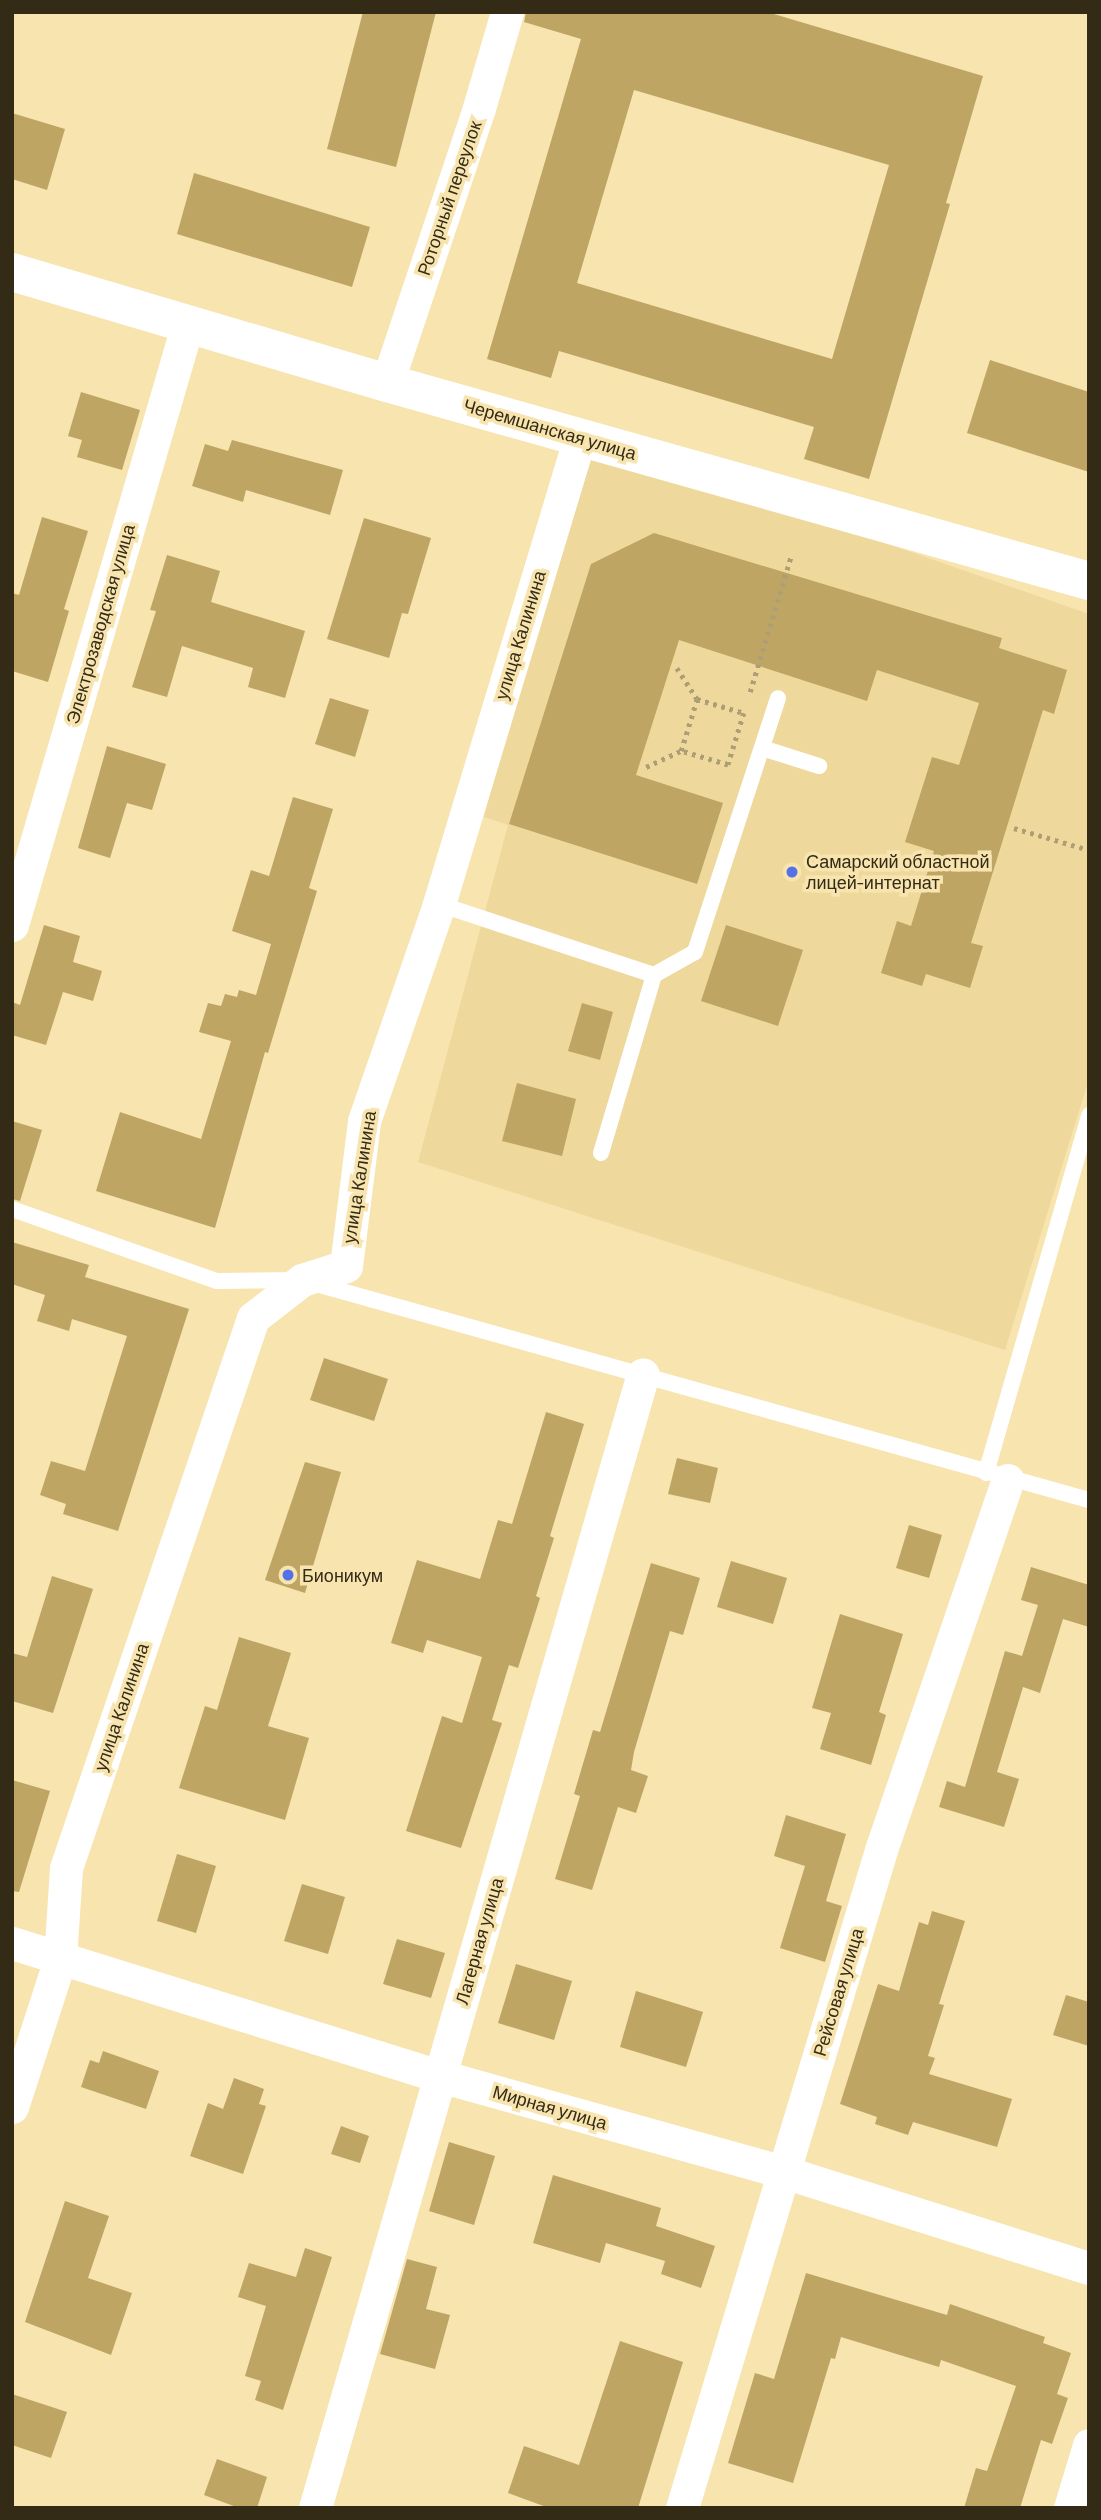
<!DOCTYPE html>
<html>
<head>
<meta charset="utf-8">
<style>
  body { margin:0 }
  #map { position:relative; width:1101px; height:2520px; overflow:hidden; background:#f8e4af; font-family:Barlow,sans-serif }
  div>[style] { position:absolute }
  .built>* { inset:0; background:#efd89b }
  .building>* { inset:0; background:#bea564 }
  .path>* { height:4.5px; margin-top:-2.25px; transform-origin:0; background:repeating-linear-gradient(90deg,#ad9e75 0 3.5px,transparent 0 8.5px) }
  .lane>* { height:16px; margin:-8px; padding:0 8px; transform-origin:8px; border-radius:8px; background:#fff }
  .street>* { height:33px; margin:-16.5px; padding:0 16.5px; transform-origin:16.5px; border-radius:16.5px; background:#fff }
  .secondary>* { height:38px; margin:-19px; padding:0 19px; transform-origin:19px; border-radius:19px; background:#fff }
  .dots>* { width:19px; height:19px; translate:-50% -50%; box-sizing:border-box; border:4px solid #f8e4af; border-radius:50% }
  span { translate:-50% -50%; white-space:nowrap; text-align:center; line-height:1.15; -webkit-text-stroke:7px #f8e4af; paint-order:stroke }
  .street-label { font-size:18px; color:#332b16 }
  .poi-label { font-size:18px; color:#332b16 }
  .left { translate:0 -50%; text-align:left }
  .frame { position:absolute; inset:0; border:14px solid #332b16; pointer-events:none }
</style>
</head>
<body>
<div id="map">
  <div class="built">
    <i style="clip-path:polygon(580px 437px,1089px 614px,1089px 1079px,1005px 1350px,418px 1162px,508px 825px,484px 817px)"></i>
  </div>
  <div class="building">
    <i style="clip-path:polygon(363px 12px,436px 12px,396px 167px,327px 149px)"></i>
    <i style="clip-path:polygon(evenodd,526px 12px,767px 12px,983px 76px,946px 203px,950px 204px,869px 479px,804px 459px,814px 427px,559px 351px,551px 378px,487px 359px,581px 39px,524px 22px,526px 12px,634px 90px,889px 165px,832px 359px,577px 283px,634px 90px)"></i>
    <i style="clip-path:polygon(12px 113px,65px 129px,47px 190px,12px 179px)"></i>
    <i style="clip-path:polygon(194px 173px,370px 227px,352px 287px,177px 234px)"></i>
    <i style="clip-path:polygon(990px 360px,1089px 392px,1089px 472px,967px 433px)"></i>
    <i style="clip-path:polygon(81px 392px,140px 410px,122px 470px,77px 457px,82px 440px,68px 436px)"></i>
    <i style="clip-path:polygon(232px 440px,343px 470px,330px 515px,246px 490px,243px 502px,192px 486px,205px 444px,228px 451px)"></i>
    <i style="clip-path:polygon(42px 517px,88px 531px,64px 609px,69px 611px,48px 682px,12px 671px,12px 593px,19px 595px)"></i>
    <i style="clip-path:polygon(364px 518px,431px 538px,408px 614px,402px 613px,389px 658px,327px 639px)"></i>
    <i style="clip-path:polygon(654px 533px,1002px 638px,999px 648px,1067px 670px,1054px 714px,1043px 710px,971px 943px,983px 946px,970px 988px,926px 974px,922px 986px,881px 973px,897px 921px,911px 926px,934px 851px,905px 842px,932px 757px,959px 765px,979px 703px,877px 670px,867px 701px,679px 640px,636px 775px,723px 803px,697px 884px,509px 824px,591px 564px)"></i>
    <i style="clip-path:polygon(167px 555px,220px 571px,211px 602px,305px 631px,285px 698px,248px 687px,253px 668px,182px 646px,167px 697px,132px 687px,156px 611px,150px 610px)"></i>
    <i style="clip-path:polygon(330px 698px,369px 710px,355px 757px,315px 744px)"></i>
    <i style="clip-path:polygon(107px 746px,166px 764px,152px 810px,127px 803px,110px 858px,78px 848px)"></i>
    <i style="clip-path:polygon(293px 797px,333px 809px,309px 888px,317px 891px,268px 1053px,265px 1052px,215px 1228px,96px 1191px,120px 1112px,201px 1139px,231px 1041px,199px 1032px,208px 1003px,221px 1006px,225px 994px,237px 997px,239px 990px,256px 995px,271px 944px,232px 931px,251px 870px,269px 876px)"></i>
    <i style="clip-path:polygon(44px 925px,80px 936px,73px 962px,102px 971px,93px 1001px,63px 992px,46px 1045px,12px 1035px,12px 1002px,20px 1005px)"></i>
    <i style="clip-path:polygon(726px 925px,803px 950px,778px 1026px,701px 1001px)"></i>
    <i style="clip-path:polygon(582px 1003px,613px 1012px,600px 1060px,568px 1051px)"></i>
    <i style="clip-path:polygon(517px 1083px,576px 1099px,562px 1156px,502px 1141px)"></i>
    <i style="clip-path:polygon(12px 1121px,42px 1130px,20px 1201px,12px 1199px)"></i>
    <i style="clip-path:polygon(12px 1242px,89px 1265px,85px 1277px,189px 1309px,118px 1531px,63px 1514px,66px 1504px,40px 1495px,51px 1461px,85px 1471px,127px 1336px,72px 1319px,69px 1331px,37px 1321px,45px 1295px,12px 1284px)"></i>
    <i style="clip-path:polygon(324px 1358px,388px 1379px,374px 1421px,310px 1400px)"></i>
    <i style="clip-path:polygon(546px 1412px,584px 1424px,550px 1536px,554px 1538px,536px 1596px,540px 1598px,518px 1668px,509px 1665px,492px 1720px,502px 1723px,461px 1848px,406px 1831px,442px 1716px,462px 1723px,482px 1657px,427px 1640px,423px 1653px,391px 1643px,417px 1560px,480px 1579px,498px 1520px,512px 1524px)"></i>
    <i style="clip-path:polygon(677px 1458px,718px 1468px,710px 1503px,668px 1494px)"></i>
    <i style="clip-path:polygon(305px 1462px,341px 1472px,305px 1593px,265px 1580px)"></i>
    <i style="clip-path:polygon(909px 1525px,942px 1535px,929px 1578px,896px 1568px)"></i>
    <i style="clip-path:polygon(731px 1561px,787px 1578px,773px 1624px,717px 1607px)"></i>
    <i style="clip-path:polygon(651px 1563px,700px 1578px,683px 1635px,670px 1631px,634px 1752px,631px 1770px,648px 1776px,636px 1813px,618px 1807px,592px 1890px,555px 1879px,580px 1796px,574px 1794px,593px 1730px,600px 1732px)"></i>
    <i style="clip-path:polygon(1031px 1567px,1089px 1585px,1089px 1627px,1063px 1619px,1040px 1693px,1023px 1687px,997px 1772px,1019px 1779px,1004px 1827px,939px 1807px,947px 1781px,965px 1787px,1005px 1651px,1022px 1656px,1038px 1605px,1021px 1600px)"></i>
    <i style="clip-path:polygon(52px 1576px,93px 1589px,53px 1713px,12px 1701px,12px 1653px,27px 1657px)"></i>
    <i style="clip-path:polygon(840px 1614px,903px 1634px,879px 1712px,886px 1715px,871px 1765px,820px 1749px,831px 1713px,812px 1708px)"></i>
    <i style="clip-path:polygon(239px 1637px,291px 1653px,268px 1726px,309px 1738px,285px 1820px,179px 1788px,205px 1706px,217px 1710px)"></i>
    <i style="clip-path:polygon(12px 1780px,50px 1791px,19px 1892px,12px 1891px)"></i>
    <i style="clip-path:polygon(786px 1815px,846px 1834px,826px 1901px,842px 1906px,825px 1962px,780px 1948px,805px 1866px,774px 1856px)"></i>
    <i style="clip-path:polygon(177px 1854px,216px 1866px,196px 1933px,157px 1921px)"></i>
    <i style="clip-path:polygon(302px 1884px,345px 1897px,328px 1954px,284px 1941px)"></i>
    <i style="clip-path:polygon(932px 1911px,965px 1921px,939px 2004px,944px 2005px,928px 2056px,935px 2058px,929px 2074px,1012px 2099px,997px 2147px,913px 2122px,908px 2135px,875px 2124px,877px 2117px,840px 2104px,878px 1984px,899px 1991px,919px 1922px,928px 1925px)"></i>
    <i style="clip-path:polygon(397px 1939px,445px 1953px,431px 1998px,383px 1984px)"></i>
    <i style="clip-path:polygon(516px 1964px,572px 1981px,554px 2040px,498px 2023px)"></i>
    <i style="clip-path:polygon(636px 1991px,703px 2012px,686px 2067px,620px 2047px)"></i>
    <i style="clip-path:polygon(1066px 1995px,1089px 2002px,1089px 2046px,1053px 2035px)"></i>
    <i style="clip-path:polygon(103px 2051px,159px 2071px,146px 2109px,81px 2087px,90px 2060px,99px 2063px)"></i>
    <i style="clip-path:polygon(234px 2078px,264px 2089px,259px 2104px,266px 2106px,243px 2174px,190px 2156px,208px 2103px,223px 2109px)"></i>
    <i style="clip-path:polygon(341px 2126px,369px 2136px,360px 2163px,331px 2154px)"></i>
    <i style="clip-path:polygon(449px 2142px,495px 2156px,474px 2225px,429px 2211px)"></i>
    <i style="clip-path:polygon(553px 2175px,661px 2208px,656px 2226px,715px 2246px,701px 2288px,661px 2274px,665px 2261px,606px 2243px,600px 2263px,533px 2243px)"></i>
    <i style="clip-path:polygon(65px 2201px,109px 2216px,88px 2278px,132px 2293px,111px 2355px,25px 2322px)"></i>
    <i style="clip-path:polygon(305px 2248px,332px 2257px,283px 2410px,255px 2400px,261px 2381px,245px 2376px,266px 2306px,238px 2297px,249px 2263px,296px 2277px)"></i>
    <i style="clip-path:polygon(407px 2259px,437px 2267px,426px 2309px,450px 2315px,435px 2369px,380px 2354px)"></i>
    <i style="clip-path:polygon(806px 2273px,947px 2315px,950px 2304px,1045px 2337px,1043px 2343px,1071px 2353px,1057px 2394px,1068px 2398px,1052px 2444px,1041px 2440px,1020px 2508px,964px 2508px,976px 2468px,987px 2471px,1016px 2386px,941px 2360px,939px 2367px,841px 2337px,835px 2359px,831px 2358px,793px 2483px,728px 2463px,755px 2373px,774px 2379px)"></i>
    <i style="clip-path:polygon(620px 2341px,683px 2362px,638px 2508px,549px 2508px,508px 2493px,524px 2446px,579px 2465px)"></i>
    <i style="clip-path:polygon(12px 2394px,67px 2412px,51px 2458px,12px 2445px)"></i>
    <i style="clip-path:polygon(217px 2459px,267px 2477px,257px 2508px,239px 2508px,204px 2495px)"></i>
  </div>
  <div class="path">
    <i style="left:677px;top:668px;width:37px;rotate:57deg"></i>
    <i style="left:750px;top:692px;width:142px;rotate:-73.2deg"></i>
    <i style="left:697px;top:699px;width:49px;rotate:16.6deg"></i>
    <i style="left:744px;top:713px;width:54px;rotate:107.1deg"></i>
    <i style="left:728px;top:765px;width:49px;rotate:-163.4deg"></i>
    <i style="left:681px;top:751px;width:54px;rotate:-72.9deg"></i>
    <i style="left:646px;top:767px;width:38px;rotate:-25deg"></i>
    <i style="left:1014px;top:828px;width:78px;rotate:16.3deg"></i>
  </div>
  <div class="lane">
    <i style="left:762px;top:748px;width:60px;rotate:17.5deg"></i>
    <i style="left:439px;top:904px;width:226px;rotate:18.3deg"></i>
    <i style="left:601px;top:1153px;width:186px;rotate:-73.4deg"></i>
    <i style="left:654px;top:975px;width:47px;rotate:-29.3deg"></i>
    <i style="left:695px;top:952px;width:267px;rotate:-71.9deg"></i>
    <i style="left:12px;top:1209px;width:217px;rotate:19.4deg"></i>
    <i style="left:217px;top:1281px;width:85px;rotate:-0.7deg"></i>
    <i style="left:302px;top:1280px;width:817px;rotate:15.62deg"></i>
    <i style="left:986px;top:1473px;width:373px;rotate:-73.9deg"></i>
  </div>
  <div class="street">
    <i style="left:387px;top:383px;width:290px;rotate:-71.5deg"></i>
    <i style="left:479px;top:108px;width:100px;rotate:-73.7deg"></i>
    <i style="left:12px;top:925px;width:627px;rotate:-73.7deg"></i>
    <i style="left:12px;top:1943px;width:448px;rotate:17.3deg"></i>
    <i style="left:440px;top:2076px;width:357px;rotate:15.6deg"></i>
    <i style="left:784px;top:2172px;width:320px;rotate:17.5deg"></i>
    <i style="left:12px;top:2107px;width:156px;rotate:-72deg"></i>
    <i style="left:60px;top:1959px;width:91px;rotate:-86.2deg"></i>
    <i style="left:66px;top:1868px;width:581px;rotate:-71.22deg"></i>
    <i style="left:253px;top:1318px;width:62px;rotate:-37.8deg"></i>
    <i style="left:302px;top:1280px;width:46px;rotate:-17.7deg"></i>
    <i style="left:346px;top:1266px;width:146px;rotate:-82.9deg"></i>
    <i style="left:364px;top:1121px;width:230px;rotate:-70.9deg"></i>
    <i style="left:439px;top:904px;width:488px;rotate:-73.2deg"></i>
    <i style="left:315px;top:2508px;width:1180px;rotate:-73.87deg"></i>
    <i style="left:682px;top:2508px;width:687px;rotate:-73.17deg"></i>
    <i style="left:881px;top:1850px;width:391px;rotate:-71.1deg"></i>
    <i style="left:1070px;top:2508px;width:66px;rotate:-73.2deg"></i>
  </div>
  <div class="secondary">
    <i style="left:12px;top:272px;width:391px;rotate:16.5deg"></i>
    <i style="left:387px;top:383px;width:729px;rotate:15.75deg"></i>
  </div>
  <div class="dots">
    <i style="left:792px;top:872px;background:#5472e7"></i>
    <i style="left:288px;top:1575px;background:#5472e7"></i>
  </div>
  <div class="street-label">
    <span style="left:449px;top:198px;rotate:-71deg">Роторный переулок</span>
    <span style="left:550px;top:429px;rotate:16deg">Черемшанская улица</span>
    <span style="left:100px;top:624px;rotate:-74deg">Электрозаводская улица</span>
    <span style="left:520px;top:635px;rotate:-73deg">улица Калинина</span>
    <span style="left:359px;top:1177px;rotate:-81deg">улица Калинина</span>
    <span style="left:121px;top:1707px;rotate:-71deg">улица Калинина</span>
    <span style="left:479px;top:1941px;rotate:-74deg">Лагерная улица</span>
    <span style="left:838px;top:1992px;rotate:-73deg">Рейсовая улица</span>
    <span style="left:550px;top:2107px;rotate:16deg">Мирная улица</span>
  </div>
  <div class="poi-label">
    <span class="left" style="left:806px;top:872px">Самарский областной<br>лицей-интернат</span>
    <span class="left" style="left:302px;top:1575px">Бионикум</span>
  </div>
  <div class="frame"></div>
</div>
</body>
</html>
